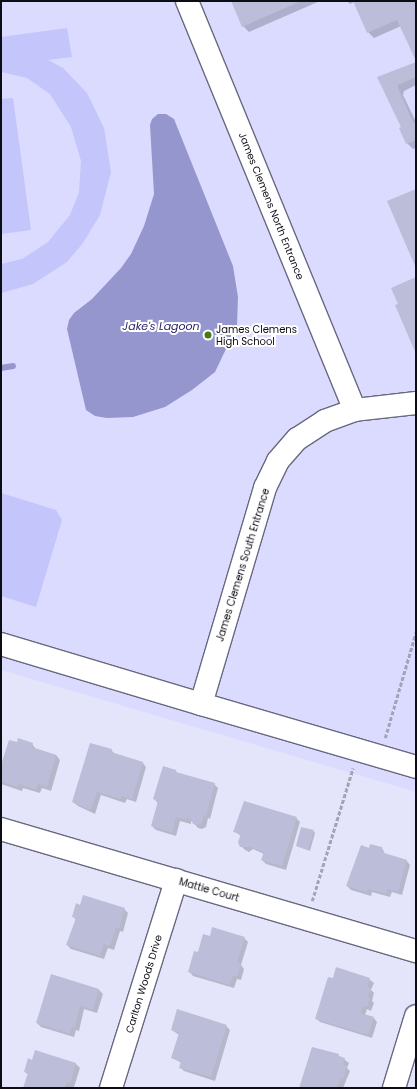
<!DOCTYPE html>
<html>
<head>
<meta charset="utf-8">
<style>
  body { margin:0 }
  #map { position:relative; width:417px; height:1089px; overflow:hidden; background:#e4e5fb; font-family:Poppins,sans-serif }
  div>[style] { position:absolute }
  .built>* { inset:0; background:#dadbfe }
  .green>* { inset:0; background:#c4c5fb }
  .water>* { inset:0; background:#9696cf }
  .shadow>* { inset:0; background:#0003 }
  .stream>* { height:5.5px; margin:-2.75px; padding:0 2.75px; transform-origin:2.75px; border-radius:2.75px; background:#9696cf }
  .building>* { inset:0; background:#bcbdd8 }
  .path>* { height:2.5px; margin-top:-1.25px; transform-origin:0; background:repeating-linear-gradient(90deg,#a2a3b5 0 4px,transparent 0 6px) }
  .roads { filter:drop-shadow(1px 0 #686880) drop-shadow(-1px 0 #686880) drop-shadow(0 1px #686880) drop-shadow(0 -1px #686880) }
  .minor>* { height:22px; margin:-11px; padding:0 11px; transform-origin:11px; border-radius:11px; background:#fff }
  .dots>* { width:11px; height:11px; translate:-50% -50%; box-sizing:border-box; border:2px solid #fff; border-radius:50% }
  span { translate:-50% -50%; white-space:nowrap; text-align:center; line-height:1.15; -webkit-text-stroke:4px #fff; paint-order:stroke }
  .street-label { font-size:10px; color:#0c0c15 }
  .poi-label { font-size:10px; color:#0c0c15 }
  .left { translate:0 -50%; text-align:left }
  .water-label { font-size:11px; color:#2c2366; font-style:italic }
  .frame { position:absolute; inset:0; border:2px solid #0c0c15; pointer-events:none }
</style>
</head>
<body>
<div id="map">
  <div class="built">
    <i style="clip-path:polygon(1px 1px,416px 1px,416px 792px,1px 670px)"></i>
  </div>
  <div class="green">
    <i style="clip-path:polygon(67px 28px,72px 57px,48px 60px,63px 68px,87px 93px,104px 128px,111px 172px,100px 215px,83px 243px,67px 262px,33px 284px,1px 293px,1px 264px,22px 259px,48px 242px,70px 215px,79px 192px,81px 161px,71px 127px,50px 94px,27px 78px,1px 72px,1px 37px)"></i>
    <i style="clip-path:polygon(13px 98px,31px 230px,1px 234px,1px 99px)"></i>
    <i style="clip-path:polygon(1px 493px,56px 510px,62px 520px,36px 607px,1px 596px)"></i>
  </div>
  <div class="water">
    <i style="clip-path:polygon(158px 114px,166px 114px,174px 119px,233px 266px,238px 297px,237px 326px,215px 372px,192px 390px,165px 407px,133px 417px,107px 418px,95px 416px,86px 410px,67px 329px,69px 320px,74px 313px,92px 299px,121px 268px,131px 254px,144px 226px,154px 194px,150px 125px,152px 119px)"></i>
  </div>
  <div class="shadow">
    <i style="clip-path:polygon(232px 1px,320px 1px,249px 32px,243px 26px)"></i>
    <i style="clip-path:polygon(347px 1px,416px 1px,416px 59px,401px 26px,374px 38px,368px 32px,354px 2px,350px 4px)"></i>
    <i style="clip-path:polygon(416px 63px,416px 85px,404px 91px,403px 95px,416px 122px,416px 148px,413px 149px,407px 143px,402px 128px,378px 78px)"></i>
    <i style="clip-path:polygon(18px 744px,32px 744px,36px 749px,56px 755px,60px 760px,51px 791px,42px 788px,40px 793px,23px 788px,22px 791px,1px 784px,1px 769px)"></i>
    <i style="clip-path:polygon(111px 750px,115px 754px,142px 762px,146px 767px,136px 802px,127px 799px,125px 803px,101px 795px,95px 814px,78px 806px,73px 802px)"></i>
    <i style="clip-path:polygon(176px 771px,178px 774px,214px 784px,218px 788px,210px 819px,208px 818px,206px 827px,202px 829px,198px 828px,193px 822px,191px 821px,191px 824px,180px 821px,176px 836px,156px 830px,152px 826px,158px 803px,154px 799px)"></i>
    <i style="clip-path:polygon(296px 818px,300px 822px,286px 870px,266px 864px,262px 860px,264px 854px,253px 849px,249px 852px,245px 850px,241px 846px,241px 836px,234px 831px)"></i>
    <i style="clip-path:polygon(313px 831px,315px 833px,310px 851px,297px 846px)"></i>
    <i style="clip-path:polygon(382px 848px,385px 854px,406px 860px,410px 865px,402px 895px,392px 892px,390px 897px,372px 892px,371px 896px,351px 890px,347px 886px,370px 849px)"></i>
    <i style="clip-path:polygon(81px 906px,124px 909px,128px 913px,123px 932px,120px 931px,114px 950px,108px 948px,104px 959px,71px 949px,67px 945px,76px 920px,73px 916px)"></i>
    <i style="clip-path:polygon(210px 937px,244px 938px,248px 942px,241px 965px,244px 969px,241px 980px,237px 979px,234px 988px,193px 976px,189px 971px,198px 953px)"></i>
    <i style="clip-path:polygon(52px 976px,99px 990px,103px 994px,97px 1013px,84px 1009px,79px 1031px,76px 1030px,74px 1037px,41px 1027px,37px 1023px)"></i>
    <i style="clip-path:polygon(369px 979px,374px 983px,371px 990px,374px 993px,372px 1001px,374px 1003px,371px 1011px,367px 1009px,365px 1015px,373px 1017px,377px 1022px,372px 1038px,320px 1022px,316px 1018px)"></i>
    <i style="clip-path:polygon(226px 1026px,230px 1030px,215px 1081px,184px 1071px,180px 1067px,182px 1063px,172px 1058px,179px 1035px,172px 1030px)"></i>
    <i style="clip-path:polygon(35px 1052px,76px 1064px,80px 1068px,74px 1087px,24px 1088px,29px 1075px,25px 1072px,33px 1061px)"></i>
    <i style="clip-path:polygon(338px 1055px,349px 1063px,347px 1068px,350px 1071px,343px 1088px,300px 1088px)"></i>
  </div>
  <div class="stream">
    <i style="left:1px;top:368px;width:12px;rotate:-9deg"></i>
  </div>
  <div class="building">
    <i style="clip-path:polygon(231px 1px,301px 1px,242px 27px)"></i>
    <i style="clip-path:polygon(353px 1px,416px 1px,416px 61px,397px 20px,367px 33px)"></i>
    <i style="clip-path:polygon(416px 62px,416px 77px,398px 85px,398px 88px,413px 122px,416px 123px,416px 140px,406px 144px,399px 128px,401px 127px,377px 77px)"></i>
    <i style="clip-path:polygon(416px 189px,416px 268px,387px 201px)"></i>
    <i style="clip-path:polygon(416px 277px,416px 354px,395px 305px,398px 304px,391px 288px)"></i>
    <i style="clip-path:polygon(18px 738px,33px 743px,32px 747px,56px 755px,47px 787px,38px 784px,36px 790px,19px 784px,18px 787px,1px 782px,1px 765px,9px 740px,17px 742px)"></i>
    <i style="clip-path:polygon(90px 743px,112px 749px,111px 752px,143px 762px,132px 799px,122px 796px,121px 799px,97px 792px,91px 810px,72px 802px)"></i>
    <i style="clip-path:polygon(163px 766px,176px 770px,176px 772px,215px 783px,206px 816px,204px 815px,202px 823px,198px 825px,193px 824px,191px 819px,187px 818px,187px 820px,176px 817px,172px 833px,151px 826px,158px 801px,153px 799px)"></i>
    <i style="clip-path:polygon(244px 801px,297px 817px,282px 866px,261px 860px,264px 852px,252px 848px,253px 847px,240px 847px,238px 842px,241px 834px,233px 832px)"></i>
    <i style="clip-path:polygon(301px 827px,314px 830px,308px 850px,296px 846px)"></i>
    <i style="clip-path:polygon(370px 844px,382px 847px,381px 852px,407px 860px,398px 892px,388px 889px,386px 894px,368px 889px,367px 892px,346px 886px,361px 845px,369px 848px)"></i>
    <i style="clip-path:polygon(83px 895px,125px 908px,119px 929px,116px 928px,110px 946px,104px 944px,100px 956px,66px 945px,76px 918px,72px 917px,76px 903px,80px 905px)"></i>
    <i style="clip-path:polygon(212px 927px,245px 937px,237px 962px,241px 964px,237px 977px,233px 975px,230px 985px,188px 972px,194px 951px,198px 952px,203px 934px,210px 936px)"></i>
    <i style="clip-path:polygon(336px 967px,370px 978px,367px 987px,371px 988px,368px 997px,370px 998px,367px 1007px,363px 1006px,361px 1013px,374px 1017px,368px 1035px,315px 1019px,328px 977px,333px 978px)"></i>
    <i style="clip-path:polygon(51px 974px,99px 989px,93px 1010px,80px 1005px,75px 1028px,72px 1027px,70px 1034px,36px 1023px)"></i>
    <i style="clip-path:polygon(177px 1009px,227px 1025px,211px 1077px,179px 1068px,181px 1061px,171px 1058px,179px 1033px,171px 1030px)"></i>
    <i style="clip-path:polygon(312px 1047px,339px 1054px,338px 1056px,345px 1058px,343px 1065px,347px 1066px,343px 1079px,341px 1078px,337px 1088px,299px 1088px)"></i>
    <i style="clip-path:polygon(35px 1050px,76px 1063px,70px 1084px,67px 1082px,65px 1088px,23px 1088px,28px 1073px,24px 1072px,28px 1058px,32px 1060px)"></i>
  </div>
  <div class="path">
    <i style="left:385px;top:738px;width:110px;rotate:-73.7deg"></i>
    <i style="left:312px;top:901px;width:139px;rotate:-72.9deg"></i>
  </div>
  <div class="roads">
    <div class="minor">
      <i style="left:187px;top:1px;width:442px;rotate:67.7deg"></i>
      <i style="left:416px;top:403px;width:61px;rotate:173.5deg"></i>
      <i style="left:355px;top:410px;width:32px;rotate:160deg"></i>
      <i style="left:325px;top:421px;width:33px;rotate:147deg"></i>
      <i style="left:297px;top:439px;width:29px;rotate:131deg"></i>
      <i style="left:278px;top:461px;width:30px;rotate:116deg"></i>
      <i style="left:265px;top:488px;width:225px;rotate:106.5deg"></i>
      <i style="left:201px;top:704px;width:224px;rotate:16.3deg"></i>
      <i style="left:1px;top:644px;width:209px;rotate:16.7deg"></i>
      <i style="left:1px;top:829px;width:433px;rotate:16.4deg"></i>
      <i style="left:111px;top:1088px;width:218px;rotate:-72.6deg"></i>
      <i style="left:394px;top:1088px;width:75px;rotate:-73deg"></i>
    </div>
  </div>
  <div class="dots">
    <i style="left:208px;top:335px;background:#467c0f"></i>
  </div>
  <div class="street-label">
    <span style="left:271px;top:206px;rotate:68deg">James Clemens North Entrance</span>
    <span style="left:243px;top:565px;rotate:-73deg">James Clemens South Entrance</span>
    <span style="left:209px;top:890px;rotate:16deg">Mattie Court</span>
    <span style="left:144px;top:984px;rotate:-73deg">Carlton Woods Drive</span>
  </div>
  <div class="poi-label">
    <span class="left" style="left:216px;top:335px">James Clemens<br>High School</span>
  </div>
  <div class="water-label">
    <span style="left:161px;top:326px">Jake's Lagoon</span>
  </div>
  <div class="frame"></div>
</div>
</body>
</html>
